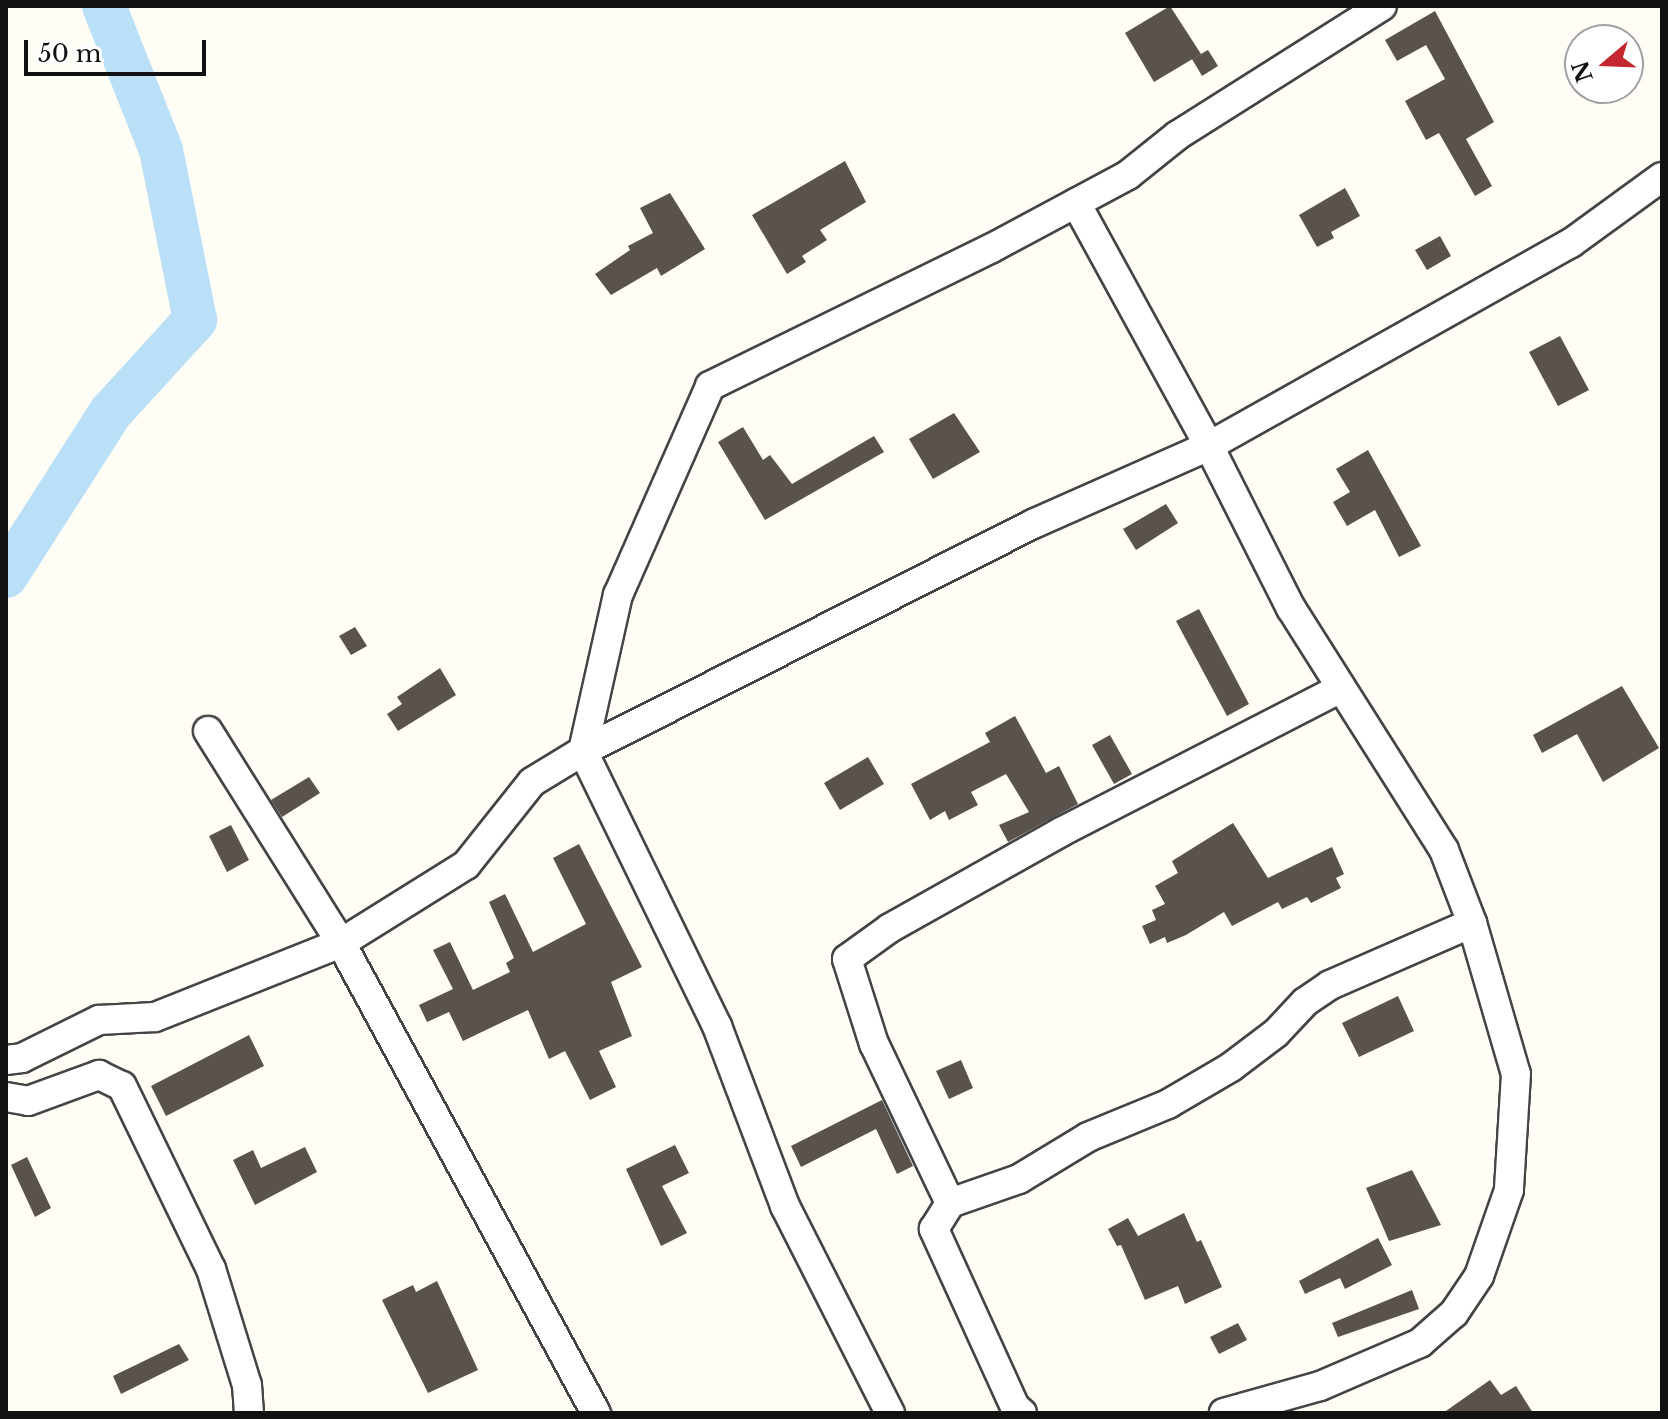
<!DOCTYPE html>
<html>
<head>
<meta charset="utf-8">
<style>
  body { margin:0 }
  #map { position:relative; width:1668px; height:1419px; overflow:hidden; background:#fffdf5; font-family:"Libre Baskerville",serif }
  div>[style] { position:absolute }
  .river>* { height:44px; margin:-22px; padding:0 22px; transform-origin:22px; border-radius:22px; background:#b9e0f7 }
  .building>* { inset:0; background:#5a524d }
  .roads { filter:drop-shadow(2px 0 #444) drop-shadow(-2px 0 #444) drop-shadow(0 2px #444) drop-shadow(0 -2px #444) }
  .minor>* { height:28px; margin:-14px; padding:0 14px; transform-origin:14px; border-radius:14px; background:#fff }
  span { translate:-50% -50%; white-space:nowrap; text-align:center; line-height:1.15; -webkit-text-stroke:8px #fff; paint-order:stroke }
  .frame { position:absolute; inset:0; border:8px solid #111; pointer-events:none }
  .north { position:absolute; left:1564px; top:24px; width:80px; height:80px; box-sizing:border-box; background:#fff; border:2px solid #a0a0a0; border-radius:50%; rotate:251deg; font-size:22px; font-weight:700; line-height:32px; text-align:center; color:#111 }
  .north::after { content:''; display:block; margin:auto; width:28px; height:36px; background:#c4262e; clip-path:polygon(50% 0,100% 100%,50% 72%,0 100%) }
  .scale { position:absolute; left:24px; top:40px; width:182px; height:36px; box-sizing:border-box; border:4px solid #111; border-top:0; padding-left:10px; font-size:24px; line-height:28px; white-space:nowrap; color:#111; -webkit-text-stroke:6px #fff; paint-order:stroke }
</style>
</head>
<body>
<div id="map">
  <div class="river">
    <i style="left:6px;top:576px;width:195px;rotate:-57.4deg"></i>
    <i style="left:111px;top:412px;width:125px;rotate:-47.6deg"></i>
    <i style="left:195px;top:320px;width:173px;rotate:-101.3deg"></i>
    <i style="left:161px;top:150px;width:155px;rotate:-111.6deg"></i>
  </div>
  <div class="building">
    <i style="clip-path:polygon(1170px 6px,1201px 54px,1154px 82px,1125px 33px)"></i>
    <i style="clip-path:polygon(1435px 11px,1494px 122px,1466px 139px,1492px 186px,1475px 196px,1439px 133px,1426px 140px,1405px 101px,1445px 79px,1426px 45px,1397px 61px,1385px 40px)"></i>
    <i style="clip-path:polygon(1208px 50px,1218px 66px,1202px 76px,1192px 59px)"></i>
    <i style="clip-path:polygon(845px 161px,866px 202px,820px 230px,827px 240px,802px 256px,806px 262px,787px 274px,752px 215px)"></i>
    <i style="clip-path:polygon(1345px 188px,1360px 216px,1331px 232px,1334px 238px,1317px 247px,1299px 215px)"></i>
    <i style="clip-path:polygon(670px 193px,705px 249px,661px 276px,657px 268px,611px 295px,595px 274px,630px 250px,628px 246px,653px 233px,640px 208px)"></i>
    <i style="clip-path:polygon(1440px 236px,1451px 256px,1427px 270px,1415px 250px)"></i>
    <i style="clip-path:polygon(1560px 336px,1589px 390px,1558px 406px,1529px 352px)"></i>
    <i style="clip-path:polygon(954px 413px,980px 452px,933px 479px,909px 439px)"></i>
    <i style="clip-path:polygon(743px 427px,763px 460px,770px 455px,792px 484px,874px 436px,884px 452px,765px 520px,718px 442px)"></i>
    <i style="clip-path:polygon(1368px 450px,1421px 546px,1399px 557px,1375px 510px,1347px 526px,1333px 502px,1350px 492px,1336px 469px)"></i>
    <i style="clip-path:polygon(1166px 504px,1178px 523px,1136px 550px,1123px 529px)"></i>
    <i style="clip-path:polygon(1199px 609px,1249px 704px,1227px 716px,1176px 621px)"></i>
    <i style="clip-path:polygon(355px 627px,367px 646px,351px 655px,339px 636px)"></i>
    <i style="clip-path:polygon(440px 668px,456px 695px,398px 731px,387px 714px,402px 704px,397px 697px)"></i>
    <i style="clip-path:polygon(1622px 686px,1659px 748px,1603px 782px,1577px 734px,1542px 753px,1533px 735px)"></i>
    <i style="clip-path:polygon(1015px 716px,1046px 773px,1059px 766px,1078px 804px,1008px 842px,999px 825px,1029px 812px,1006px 774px,971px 792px,978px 805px,949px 820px,945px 811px,930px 820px,911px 784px,990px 742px,985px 733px)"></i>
    <i style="clip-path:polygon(1110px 735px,1132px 774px,1114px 784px,1092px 745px)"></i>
    <i style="clip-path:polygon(868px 757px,884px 784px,840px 810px,824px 783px)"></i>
    <i style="clip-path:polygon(309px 777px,320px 793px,282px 817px,271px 800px)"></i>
    <i style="clip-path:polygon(1233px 823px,1268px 878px,1332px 847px,1344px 874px,1336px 878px,1341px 888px,1311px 903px,1307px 897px,1282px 909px,1278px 902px,1232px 926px,1224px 912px,1186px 935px,1167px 943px,1165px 937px,1150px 944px,1142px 926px,1156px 920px,1152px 910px,1165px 904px,1155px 886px,1178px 873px,1172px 861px)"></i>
    <i style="clip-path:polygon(231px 825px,249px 860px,227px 872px,209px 836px)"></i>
    <i style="clip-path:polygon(579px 844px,642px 967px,611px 982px,632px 1036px,599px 1051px,616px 1087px,590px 1100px,565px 1051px,549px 1059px,528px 1010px,463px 1041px,449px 1012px,427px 1022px,419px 1005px,453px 989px,433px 950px,450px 942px,473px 990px,510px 972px,506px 963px,514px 958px,489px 902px,505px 894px,533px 952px,586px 924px,553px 858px)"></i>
    <i style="clip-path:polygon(1398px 996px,1414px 1031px,1359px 1057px,1342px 1023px)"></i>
    <i style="clip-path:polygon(249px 1035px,264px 1066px,166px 1116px,151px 1086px)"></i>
    <i style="clip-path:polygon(961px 1060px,973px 1088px,949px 1099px,936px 1071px)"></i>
    <i style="clip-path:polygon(882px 1100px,913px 1166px,897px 1174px,876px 1129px,801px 1167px,791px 1146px)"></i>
    <i style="clip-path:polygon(675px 1145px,689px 1173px,662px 1186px,687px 1233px,661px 1246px,626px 1169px)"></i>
    <i style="clip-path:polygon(305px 1147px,317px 1172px,255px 1205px,233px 1160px,253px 1150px,261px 1168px)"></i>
    <i style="clip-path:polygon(27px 1157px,51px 1208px,35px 1217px,11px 1165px)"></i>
    <i style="clip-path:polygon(1412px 1170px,1441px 1225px,1389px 1241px,1366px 1188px)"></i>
    <i style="clip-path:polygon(1184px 1213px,1197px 1242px,1201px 1240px,1222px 1287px,1185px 1304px,1178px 1286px,1145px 1300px,1121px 1245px,1117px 1246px,1108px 1229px,1128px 1218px,1138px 1236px)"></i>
    <i style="clip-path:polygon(1378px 1238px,1392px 1265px,1345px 1289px,1340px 1278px,1305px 1294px,1299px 1281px)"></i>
    <i style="clip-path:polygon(437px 1281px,478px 1370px,428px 1393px,382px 1300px,413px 1285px,416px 1292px)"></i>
    <i style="clip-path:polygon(1412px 1290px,1419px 1309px,1338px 1337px,1332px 1323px)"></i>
    <i style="clip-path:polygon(1238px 1323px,1247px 1340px,1219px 1354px,1210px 1337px)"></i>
    <i style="clip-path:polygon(179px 1344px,189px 1360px,121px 1394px,113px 1376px)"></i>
    <i style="clip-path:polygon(1490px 1380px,1501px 1395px,1516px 1386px,1533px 1413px,1443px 1413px)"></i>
  </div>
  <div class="roads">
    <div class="minor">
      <i style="left:1076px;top:203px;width:277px;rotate:61.3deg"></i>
      <i style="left:1209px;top:446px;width:182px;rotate:63.2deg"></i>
      <i style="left:1291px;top:608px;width:286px;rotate:57.7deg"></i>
      <i style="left:1444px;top:850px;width:78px;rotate:69deg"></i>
      <i style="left:1472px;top:923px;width:157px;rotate:73.8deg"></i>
      <i style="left:1516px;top:1074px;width:116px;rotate:93.5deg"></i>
      <i style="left:1509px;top:1190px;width:91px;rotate:109.2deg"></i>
      <i style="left:1479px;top:1276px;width:45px;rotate:124deg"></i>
      <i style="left:1454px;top:1313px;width:45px;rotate:138.6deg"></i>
      <i style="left:1420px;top:1343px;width:109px;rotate:156.7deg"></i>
      <i style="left:1320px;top:1386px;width:100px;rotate:164.3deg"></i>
      <i style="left:208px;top:731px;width:250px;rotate:57.9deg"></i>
      <i style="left:341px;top:943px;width:535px;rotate:61.52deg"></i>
      <i style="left:6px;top:1060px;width:16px;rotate:-7deg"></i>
      <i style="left:22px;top:1058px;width:86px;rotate:-26.3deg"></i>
      <i style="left:99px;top:1020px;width:56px;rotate:-3.1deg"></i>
      <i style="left:155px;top:1017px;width:200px;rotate:-21.7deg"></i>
      <i style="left:341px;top:943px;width:147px;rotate:-32deg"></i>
      <i style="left:466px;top:865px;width:106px;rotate:-51.5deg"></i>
      <i style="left:532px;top:782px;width:60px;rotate:-31.3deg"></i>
      <i style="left:583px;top:751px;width:160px;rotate:-77.4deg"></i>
      <i style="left:618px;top:595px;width:228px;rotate:-66.2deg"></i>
      <i style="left:710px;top:386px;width:312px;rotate:-26.1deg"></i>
      <i style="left:990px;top:249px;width:157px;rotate:-28.2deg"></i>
      <i style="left:1128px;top:175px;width:64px;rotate:-38.7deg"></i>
      <i style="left:1178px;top:135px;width:241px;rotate:-32.3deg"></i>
      <i style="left:6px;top:1097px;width:22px;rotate:10deg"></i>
      <i style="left:28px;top:1101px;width:76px;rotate:-20.1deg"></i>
      <i style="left:99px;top:1075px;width:25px;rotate:26deg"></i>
      <i style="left:122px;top:1086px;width:203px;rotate:64.1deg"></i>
      <i style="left:211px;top:1269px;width:121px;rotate:72.8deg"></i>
      <i style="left:247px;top:1385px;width:28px;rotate:86deg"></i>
      <i style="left:950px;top:1203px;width:176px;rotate:-115.5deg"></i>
      <i style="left:874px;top:1044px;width:89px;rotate:-107.6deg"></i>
      <i style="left:847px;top:959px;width:53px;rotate:-35.8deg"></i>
      <i style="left:890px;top:928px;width:196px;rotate:-29.3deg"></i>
      <i style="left:1061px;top:832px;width:315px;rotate:-27.2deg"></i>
      <i style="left:890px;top:1413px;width:232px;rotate:-116.9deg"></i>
      <i style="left:785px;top:1206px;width:192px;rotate:-110.7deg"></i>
      <i style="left:717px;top:1026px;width:306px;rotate:-116deg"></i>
      <i style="left:583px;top:751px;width:504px;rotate:-26.77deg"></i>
      <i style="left:1033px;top:524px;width:193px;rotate:-23.9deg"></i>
      <i style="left:1209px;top:446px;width:415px;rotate:-29.3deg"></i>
      <i style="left:1571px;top:243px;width:112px;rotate:-36deg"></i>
      <i style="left:1022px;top:1413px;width:9px;rotate:-139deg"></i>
      <i style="left:1015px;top:1407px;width:196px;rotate:-114.5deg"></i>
      <i style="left:934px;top:1229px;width:31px;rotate:-58deg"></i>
      <i style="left:950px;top:1203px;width:73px;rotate:-19.2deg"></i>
      <i style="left:1019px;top:1179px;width:81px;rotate:-31.3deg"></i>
      <i style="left:1088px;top:1137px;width:87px;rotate:-22.4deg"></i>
      <i style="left:1168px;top:1104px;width:73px;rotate:-30.4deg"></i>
      <i style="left:1231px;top:1067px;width:56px;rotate:-37.1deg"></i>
      <i style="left:1276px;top:1033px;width:42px;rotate:-46.9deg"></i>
      <i style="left:1305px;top:1002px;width:30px;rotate:-34deg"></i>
      <i style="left:1330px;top:985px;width:155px;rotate:-23.6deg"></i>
    </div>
  </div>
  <div class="frame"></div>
  <div class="north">N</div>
  <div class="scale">50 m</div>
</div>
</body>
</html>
